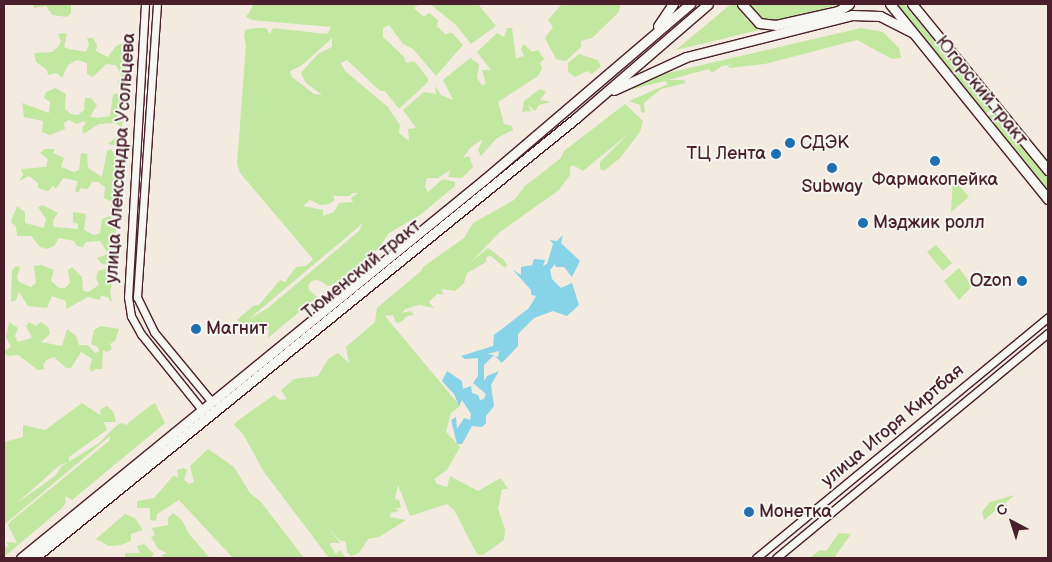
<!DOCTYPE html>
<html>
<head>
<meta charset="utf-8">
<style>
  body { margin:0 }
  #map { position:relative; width:1052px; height:562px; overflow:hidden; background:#f3ebe0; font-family:"Balsamiq Sans",sans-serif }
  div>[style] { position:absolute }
  .green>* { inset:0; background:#c2e7a1 }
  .water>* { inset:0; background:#87d3e7 }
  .roads { filter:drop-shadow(1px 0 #4a1f2b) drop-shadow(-1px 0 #4a1f2b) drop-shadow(0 1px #4a1f2b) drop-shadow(0 -1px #4a1f2b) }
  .minor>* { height:7px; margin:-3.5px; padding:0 3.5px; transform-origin:3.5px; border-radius:3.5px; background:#f6f6f2 }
  .major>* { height:9px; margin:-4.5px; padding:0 4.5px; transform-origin:4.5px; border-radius:4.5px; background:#f6f6f2 }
  .dots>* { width:14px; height:14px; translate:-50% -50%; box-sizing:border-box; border:2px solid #f6f6f2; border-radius:50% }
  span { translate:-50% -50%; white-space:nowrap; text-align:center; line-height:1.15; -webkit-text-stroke:4px #f6f6f2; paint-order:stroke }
  .street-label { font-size:18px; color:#4a1f2b }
  .poi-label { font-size:18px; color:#4a1f2b }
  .left { translate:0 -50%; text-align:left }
  .right { translate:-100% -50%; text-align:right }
  .frame { position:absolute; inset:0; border:5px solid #4a1f2b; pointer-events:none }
  .north { position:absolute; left:987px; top:497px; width:50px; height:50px; -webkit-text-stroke:4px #f6f6f2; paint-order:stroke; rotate:320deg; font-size:14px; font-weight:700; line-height:20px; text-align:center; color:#4a1f2b }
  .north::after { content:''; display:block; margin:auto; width:18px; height:22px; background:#4a1f2b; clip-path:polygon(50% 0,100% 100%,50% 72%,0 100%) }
</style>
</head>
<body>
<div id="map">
  <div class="green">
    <i style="clip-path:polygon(33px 4px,68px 4px,71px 5px,71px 13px,67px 17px,52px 15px,46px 6px,34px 8px)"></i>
    <i style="clip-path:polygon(evenodd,254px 4px,420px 4px,414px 8px,424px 17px,429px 13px,438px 20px,437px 26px,445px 34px,452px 33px,463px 45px,436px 76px,413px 49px,403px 44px,389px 25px,383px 28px,383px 37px,404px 57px,406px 63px,414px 61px,428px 78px,428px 82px,399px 109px,385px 91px,380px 91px,347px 60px,341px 63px,345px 71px,388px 107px,400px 125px,399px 133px,409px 141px,408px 129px,416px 128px,403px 110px,424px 92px,436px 94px,435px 86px,441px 95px,453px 100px,443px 80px,470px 58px,479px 64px,477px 78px,482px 85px,486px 84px,482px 70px,491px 70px,477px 52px,497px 33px,504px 37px,507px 28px,512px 28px,516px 58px,524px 56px,521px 49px,524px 44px,532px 52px,538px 50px,544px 59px,540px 63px,542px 69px,538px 76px,498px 102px,504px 124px,512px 126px,513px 130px,497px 138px,481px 156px,478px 150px,483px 139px,470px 148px,463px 158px,469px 156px,473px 167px,462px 178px,448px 177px,450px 170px,438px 178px,427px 178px,425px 187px,428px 192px,443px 179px,455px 182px,455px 186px,420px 215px,389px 233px,379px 248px,339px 281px,329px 286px,318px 280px,311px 281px,308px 286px,310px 291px,317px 297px,268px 338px,269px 329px,248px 331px,237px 320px,253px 306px,259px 305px,280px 280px,285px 282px,296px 267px,306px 266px,313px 259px,240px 173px,237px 164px,246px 45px,244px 36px,245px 30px,255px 28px,266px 28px,270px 34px,273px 28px,327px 34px,331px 27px,252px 20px,246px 17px,254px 4px,332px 38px,332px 47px,318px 54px,301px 73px,305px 82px,322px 95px,314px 94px,292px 77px,290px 71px,301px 66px,332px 38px,254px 4px,353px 193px,358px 193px,351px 198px,353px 202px,339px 203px,334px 212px,323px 216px,323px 210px,303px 206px,310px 200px,320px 205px,329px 204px,335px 200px,333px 196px,349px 196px,353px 193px,254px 4px,363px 223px,359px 231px,268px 308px,249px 319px,363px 223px)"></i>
    <i style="clip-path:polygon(430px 4px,478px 4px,496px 26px,471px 44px,456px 25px)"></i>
    <i style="clip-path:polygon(562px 4px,621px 4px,618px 13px,592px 38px,581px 41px,581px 47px,566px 61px,556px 59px,545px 38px,553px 27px,548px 20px)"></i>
    <i style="clip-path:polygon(731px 4px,738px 4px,747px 20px,763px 29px,676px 50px)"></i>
    <i style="clip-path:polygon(749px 4px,842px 4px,776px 22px,757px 16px)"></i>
    <i style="clip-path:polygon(896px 4px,904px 4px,991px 109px,986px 114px)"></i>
    <i style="clip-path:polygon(861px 28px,883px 32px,899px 48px,901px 58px,892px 59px,857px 40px,765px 64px,730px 68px,727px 66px,734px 64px,722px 66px,712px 73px,709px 69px,668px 80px,684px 80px,686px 83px,661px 89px,644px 103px,645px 113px,641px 112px,640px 105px,629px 101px,668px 84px,665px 81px,633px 89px,642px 79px)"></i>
    <i style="clip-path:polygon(64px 33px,67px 34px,64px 47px,69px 49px,86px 52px,89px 44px,87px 38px,93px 38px,97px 45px,96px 51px,108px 57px,116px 46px,128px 41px,128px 67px,123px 71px,127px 76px,126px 87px,120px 87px,118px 81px,122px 77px,116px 65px,106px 64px,93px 77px,87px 74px,87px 63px,77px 60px,68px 65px,62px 78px,57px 73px,48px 75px,47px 70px,36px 62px,34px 53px,52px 52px,58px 47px,61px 41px,58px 34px)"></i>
    <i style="clip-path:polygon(579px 54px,598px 60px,601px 66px,592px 74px,587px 71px,575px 77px,568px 72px,568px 63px)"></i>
    <i style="clip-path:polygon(55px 88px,66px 94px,65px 109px,71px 114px,78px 115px,84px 110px,85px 98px,91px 98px,97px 105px,90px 117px,97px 118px,110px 116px,113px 95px,117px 93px,124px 103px,121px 140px,117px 146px,108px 144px,118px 136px,120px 126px,116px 123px,99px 124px,83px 134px,82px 128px,86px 123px,83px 121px,77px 124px,69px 120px,64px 123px,65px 129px,50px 135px,42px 132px,43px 121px,24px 117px,22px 103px,49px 113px,50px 102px,44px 98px,46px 92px)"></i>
    <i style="clip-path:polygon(540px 89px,546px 92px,540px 100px,551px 102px,539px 105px,535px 111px,528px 105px,531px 111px,522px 112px,524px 101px)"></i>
    <i style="clip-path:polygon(625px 104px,643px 121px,640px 132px,620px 158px,604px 171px,600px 169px,600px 162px,628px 134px,583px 171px,573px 165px,570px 167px,570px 175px,559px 190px,500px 232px,471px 262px,488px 248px,504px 260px,507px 265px,505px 268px,491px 256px,486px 257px,486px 262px,467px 273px,464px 283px,455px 291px,442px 289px,443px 295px,437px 294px,429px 302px,434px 308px,419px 305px,405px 309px,402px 313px,411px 311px,414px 315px,407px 316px,401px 322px,396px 323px,393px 315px,385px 316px,460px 406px,451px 413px,446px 432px,460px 447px,447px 470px,434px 479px,437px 484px,447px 487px,450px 476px,478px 491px,501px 478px,508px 489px,502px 489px,498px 509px,505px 529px,504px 540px,483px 555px,477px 554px,454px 510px,447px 504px,410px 516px,398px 485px,395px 499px,399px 500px,401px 508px,395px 508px,399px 511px,391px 513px,390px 517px,406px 520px,379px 537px,368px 539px,359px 553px,351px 556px,347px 552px,346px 542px,339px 540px,327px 526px,340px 543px,330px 543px,331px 547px,336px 554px,340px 550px,346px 558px,329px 558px,264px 472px,243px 434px,234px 425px,237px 421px,274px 395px,280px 400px,287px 399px,281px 390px,294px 379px,318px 376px,328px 359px,338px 353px,349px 363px,346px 347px,375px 322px,377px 308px,421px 271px,423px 267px,464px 238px,473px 223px,514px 200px,525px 186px,561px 158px,564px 151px)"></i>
    <i style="clip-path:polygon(994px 112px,1048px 179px,1048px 190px,988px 117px)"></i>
    <i style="clip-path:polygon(45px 149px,55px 149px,53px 153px,64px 158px,61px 167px,74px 172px,79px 170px,81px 153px,87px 154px,88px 168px,102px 177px,107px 151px,111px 149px,122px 167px,117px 206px,110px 208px,112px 202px,104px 198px,105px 187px,98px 182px,92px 182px,88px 189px,81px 188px,78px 193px,75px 191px,78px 181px,63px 178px,56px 189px,53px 186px,48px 191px,38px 188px,38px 183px,29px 176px,19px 181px,23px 175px,21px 169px,46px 167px,48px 159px,40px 153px)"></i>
    <i style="clip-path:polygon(953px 178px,969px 197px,951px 212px)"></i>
    <i style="clip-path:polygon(43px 205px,58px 213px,53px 220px,54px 227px,78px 229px,78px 224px,73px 222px,73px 212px,86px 214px,84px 230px,94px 235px,100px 233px,102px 219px,110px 216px,117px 221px,113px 265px,102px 264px,97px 258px,108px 254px,100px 241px,86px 242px,83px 247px,77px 246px,74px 241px,59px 238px,54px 246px,47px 249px,40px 247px,31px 236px,17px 236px,16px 227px,11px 222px,17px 206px,25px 212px,25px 223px,44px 228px,46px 219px,38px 207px)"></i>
    <i style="clip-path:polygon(936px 245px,952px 263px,943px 271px,927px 252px)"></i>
    <i style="clip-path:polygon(41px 265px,54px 270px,51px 281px,59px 288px,65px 288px,70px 283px,68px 270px,72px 267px,82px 277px,83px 291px,88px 292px,99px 285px,96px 278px,98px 271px,106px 269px,114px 276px,110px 291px,112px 303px,108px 297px,101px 296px,100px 300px,88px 297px,66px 309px,66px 301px,52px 296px,47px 308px,28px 306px,19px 292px,16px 300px,11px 302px,12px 270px,16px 266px,20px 267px,17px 277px,19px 282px,31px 287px,36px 283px,34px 266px)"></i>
    <i style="clip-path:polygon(959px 268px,972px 286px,959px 300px,944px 281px)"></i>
    <i style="clip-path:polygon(9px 322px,18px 328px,15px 336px,18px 342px,32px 338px,26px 326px,29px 322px,36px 326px,41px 322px,49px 328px,50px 334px,41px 342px,62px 346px,67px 329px,76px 336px,79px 345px,88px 345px,95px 353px,99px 351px,98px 347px,91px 344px,94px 330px,101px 326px,119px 329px,115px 341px,110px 344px,112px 349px,107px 352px,103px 350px,102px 369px,95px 369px,93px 372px,89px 370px,92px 359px,81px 352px,71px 368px,66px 368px,54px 357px,46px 360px,43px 366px,45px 369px,38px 370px,18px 355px,7px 356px,4px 351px,11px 347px,6px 337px)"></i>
    <i style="clip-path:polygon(82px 403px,100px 415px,101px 409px,107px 406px,113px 411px,116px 422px,104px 422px,107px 430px,69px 457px,69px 462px,60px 465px,17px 503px,55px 476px,62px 466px,99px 443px,117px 425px,122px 423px,126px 425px,151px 405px,155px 403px,165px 423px,72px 500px,65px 496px,66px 502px,61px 509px,4px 557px,4px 546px,9px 547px,6px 542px,17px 543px,8px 525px,11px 521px,109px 441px,110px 436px,4px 525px,4px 442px,23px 437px,23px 425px,45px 430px)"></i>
    <i style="clip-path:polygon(208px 449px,234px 467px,250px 493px,261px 502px,304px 558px,233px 558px,179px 500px,157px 514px,156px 521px,150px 520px,150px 508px,137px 508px,137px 501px,154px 498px,173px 476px,178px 477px,177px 470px,183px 468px,187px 470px,184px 480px,189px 484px,194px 482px,190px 466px)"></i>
    <i style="clip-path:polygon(1015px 495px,984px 520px,982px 512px,990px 502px)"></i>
    <i style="clip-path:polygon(173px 513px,182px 520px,189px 534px,210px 558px,164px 558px,162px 555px,167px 553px,158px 549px,151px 537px,155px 535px,152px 528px,168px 525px,168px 518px)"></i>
    <i style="clip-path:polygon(125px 514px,135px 518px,143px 530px,131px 534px,131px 541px,121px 545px,109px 546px,96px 539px)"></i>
    <i style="clip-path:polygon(839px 533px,851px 534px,834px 558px,810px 558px,820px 550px,826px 551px)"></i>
    <i style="clip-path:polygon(144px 544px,154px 554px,150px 558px,125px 558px,125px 553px,140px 553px,137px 546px)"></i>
  </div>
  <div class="water">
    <i style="clip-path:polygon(563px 235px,561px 243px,580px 261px,572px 277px,564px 267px,556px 267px,555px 264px,550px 270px,552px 279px,561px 288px,572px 283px,579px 305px,567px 316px,553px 311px,534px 318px,518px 334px,518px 346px,502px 363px,495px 356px,498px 357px,499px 351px,487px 354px,494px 355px,484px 365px,484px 381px,487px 376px,499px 371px,491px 385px,494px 406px,486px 416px,486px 423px,482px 427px,472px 426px,462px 444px,457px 444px,451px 420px,456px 417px,457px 429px,464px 418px,470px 420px,471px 414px,462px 400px,459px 406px,454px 394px,442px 381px,447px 371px,462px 381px,463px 389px,471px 386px,472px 393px,478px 395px,480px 400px,484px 399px,486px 394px,473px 383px,478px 376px,478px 358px,465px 359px,461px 356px,493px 346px,494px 335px,529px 308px,536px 296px,531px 295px,531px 290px,513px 270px,521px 275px,521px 267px,532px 265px,534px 259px,545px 260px,543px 266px,547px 264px,553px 244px,550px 240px,557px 241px)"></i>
  </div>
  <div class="roads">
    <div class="minor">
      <i style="left:145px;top:4px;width:293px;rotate:93.3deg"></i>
      <i style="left:128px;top:297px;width:19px;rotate:81deg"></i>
      <i style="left:131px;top:316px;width:21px;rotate:61deg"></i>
      <i style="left:141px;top:334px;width:97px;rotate:51.2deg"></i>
      <i style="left:157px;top:4px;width:294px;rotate:93.9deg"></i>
      <i style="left:137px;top:297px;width:39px;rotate:64deg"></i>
      <i style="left:154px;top:332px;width:91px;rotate:50.4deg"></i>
      <i style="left:756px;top:558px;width:379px;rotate:-39.5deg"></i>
      <i style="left:776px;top:558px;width:353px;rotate:-39.6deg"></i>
    </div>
    <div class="major">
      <i style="left:742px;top:4px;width:25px;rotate:48deg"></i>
      <i style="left:759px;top:23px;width:17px;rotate:7deg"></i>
      <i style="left:776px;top:25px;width:64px;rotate:-12.7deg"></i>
      <i style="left:838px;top:11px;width:13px;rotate:-32deg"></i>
      <i style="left:890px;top:4px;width:251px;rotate:51deg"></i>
      <i style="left:912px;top:4px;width:215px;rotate:50.7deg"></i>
      <i style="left:658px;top:26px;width:27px;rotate:-56deg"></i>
      <i style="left:614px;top:90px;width:79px;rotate:-24.6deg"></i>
      <i style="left:686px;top:57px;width:171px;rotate:-14.2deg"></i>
      <i style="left:852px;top:15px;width:28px;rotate:2deg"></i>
      <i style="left:880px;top:16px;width:37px;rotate:27deg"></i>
      <i style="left:21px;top:558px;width:599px;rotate:-39.24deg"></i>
      <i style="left:485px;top:179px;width:270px;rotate:-40.5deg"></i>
      <i style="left:34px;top:558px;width:698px;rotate:-39.07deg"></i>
      <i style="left:576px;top:118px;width:174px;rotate:-40.8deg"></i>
    </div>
  </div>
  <div class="dots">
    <i style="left:790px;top:143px;background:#1f6fb2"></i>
    <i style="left:776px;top:154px;background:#1f6fb2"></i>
    <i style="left:935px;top:161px;background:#1f6fb2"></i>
    <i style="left:832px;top:168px;background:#1f6fb2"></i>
    <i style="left:863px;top:223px;background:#1f6fb2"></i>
    <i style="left:1022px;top:281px;background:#1f6fb2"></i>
    <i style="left:196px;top:329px;background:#1f6fb2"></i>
    <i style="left:749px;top:512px;background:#1f6fb2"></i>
  </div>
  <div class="street-label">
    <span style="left:981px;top:91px;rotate:51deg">Югорский тракт</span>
    <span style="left:121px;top:158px;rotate:-86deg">улица Александра Усольцева</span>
    <span style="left:362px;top:270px;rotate:-39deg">Тюменский тракт</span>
    <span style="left:893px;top:426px;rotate:-40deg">улица Игоря Киртбая</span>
  </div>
  <div class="poi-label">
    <span class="left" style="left:800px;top:143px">СДЭК</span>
    <span class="right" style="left:766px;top:154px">ТЦ Лента</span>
    <span style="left:935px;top:180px">Фармакопейка</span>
    <span style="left:832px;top:187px">Subway</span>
    <span class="left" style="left:873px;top:223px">Мэджик ролл</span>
    <span class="right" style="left:1012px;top:281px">Ozon</span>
    <span class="left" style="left:206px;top:329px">Магнит</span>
    <span class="left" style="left:759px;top:512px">Монетка</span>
  </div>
  <div class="frame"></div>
  <div class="north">С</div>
</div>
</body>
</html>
